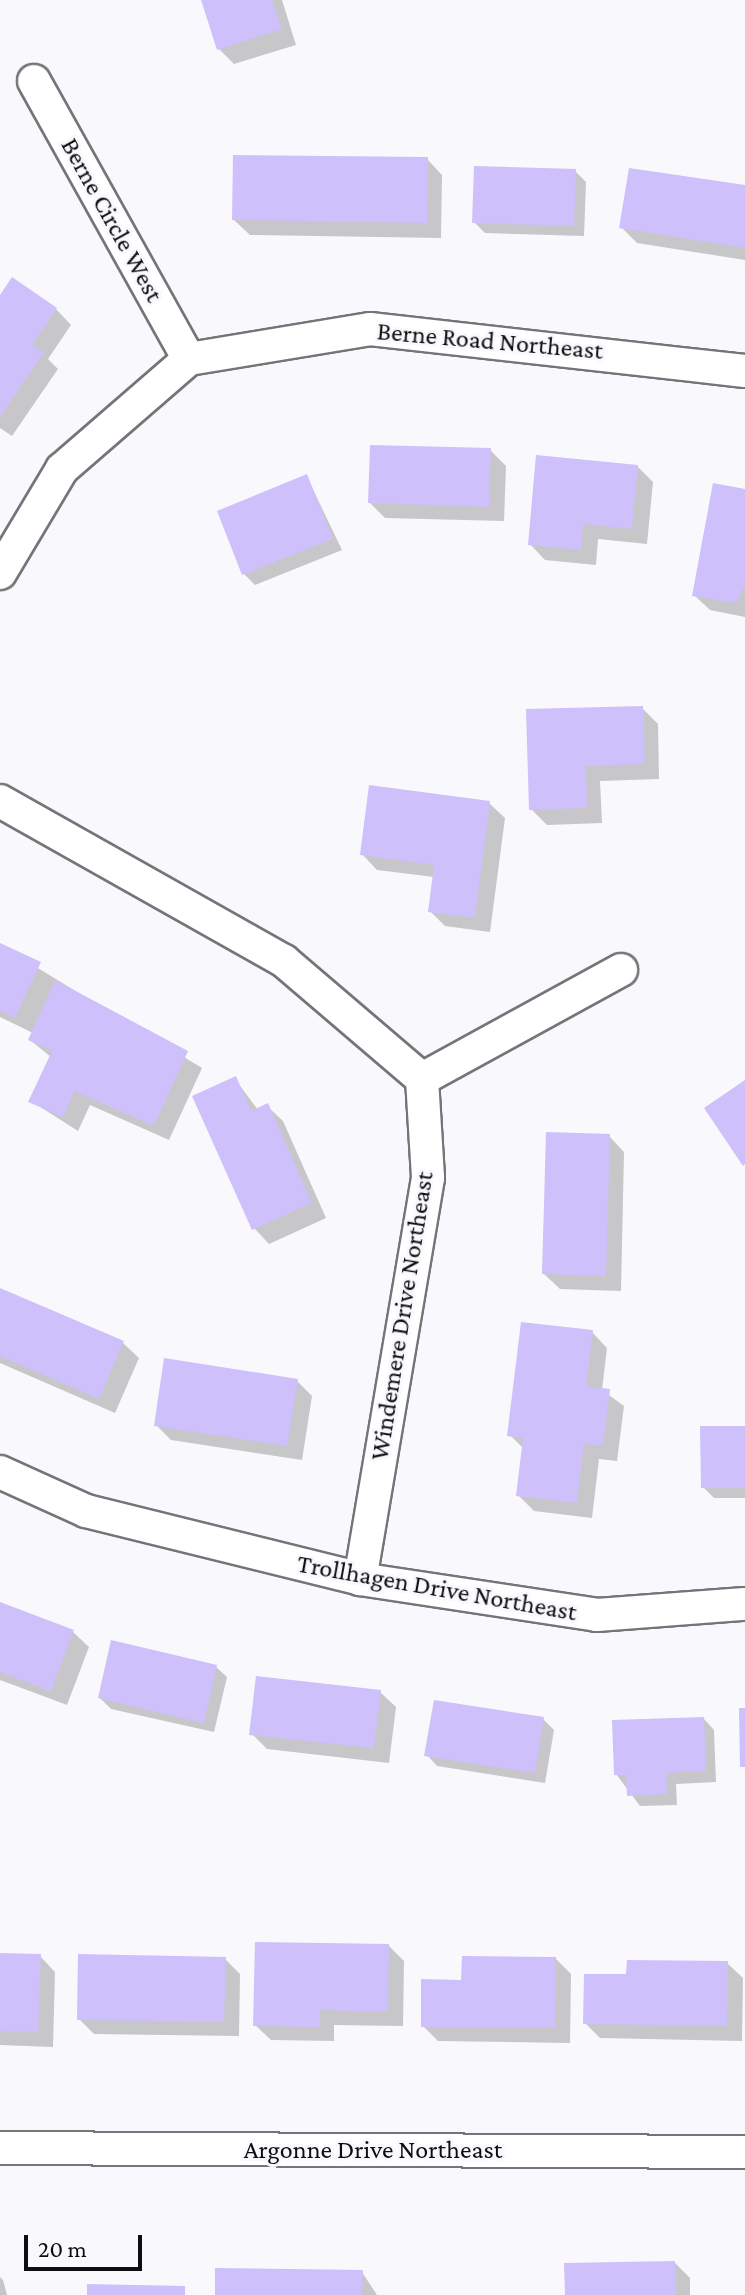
<!DOCTYPE html>
<html>
<head>
<meta charset="utf-8">
<style>
  body { margin:0 }
  #map { position:relative; width:745px; height:2295px; overflow:hidden; background:#f9f9fd; font-family:"Crimson Pro",serif }
  div>[style] { position:absolute }
  .shadow>* { inset:0; background:#0003 }
  .building>* { inset:0; background:#cec0fb }
  .roads { filter:drop-shadow(2px 0 #757478) drop-shadow(-2px 0 #757478) drop-shadow(0 2px #757478) drop-shadow(0 -2px #757478) }
  .street>* { height:32px; margin:-16px; padding:0 16px; transform-origin:16px; border-radius:16px; background:#fff }
  span { translate:-50% -50%; white-space:nowrap; text-align:center; line-height:1.15; -webkit-text-stroke:6px #f9f9fd; paint-order:stroke }
  .street-label { font-size:26px; color:#0e0d0f }
  .scale { position:absolute; left:24px; top:2235px; width:118px; height:36px; box-sizing:border-box; border:4px solid #0e0d0f; border-top:0; padding-left:10px; font-size:24px; line-height:28px; white-space:nowrap; color:#0e0d0f; -webkit-text-stroke:6px #f9f9fd; paint-order:stroke }
</style>
</head>
<body>
<div id="map">
  <div class="shadow">
    <i style="clip-path:polygon(203px 0,282px 0,296px 45px,234px 64px,219px 49px)"></i>
    <i style="clip-path:polygon(427px 159px,442px 175px,441px 238px,250px 235px,234px 220px)"></i>
    <i style="clip-path:polygon(575px 171px,586px 182px,584px 236px,485px 233px,474px 222px)"></i>
    <i style="clip-path:polygon(745px 187px,745px 260px,637px 243px,622px 228px)"></i>
    <i style="clip-path:polygon(0 298px,56px 309px,71px 325px,48px 359px,58px 369px,12px 436px,0 428px)"></i>
    <i style="clip-path:polygon(490px 450px,506px 466px,504px 521px,385px 518px,370px 503px)"></i>
    <i style="clip-path:polygon(637px 466px,653px 482px,647px 544px,598px 539px,596px 565px,545px 560px,530px 544px)"></i>
    <i style="clip-path:polygon(307px 477px,342px 550px,255px 585px,244px 574px)"></i>
    <i style="clip-path:polygon(745px 491px,745px 617px,710px 610px,694px 595px)"></i>
    <i style="clip-path:polygon(642px 708px,658px 724px,659px 779px,600px 781px,602px 823px,547px 825px,531px 809px)"></i>
    <i style="clip-path:polygon(489px 803px,505px 818px,490px 932px,445px 926px,430px 911px,434px 877px,377px 870px,362px 854px)"></i>
    <i style="clip-path:polygon(0 945px,202px 1068px,169px 1140px,90px 1105px,78px 1131px,31px 1101px,51px 1057px,30px 1040px,33px 1033px,0 1017px)"></i>
    <i style="clip-path:polygon(235px 1079px,258px 1110px,267px 1106px,283px 1121px,326px 1218px,269px 1244px,254px 1228px)"></i>
    <i style="clip-path:polygon(609px 1136px,624px 1152px,621px 1291px,560px 1289px,544px 1274px)"></i>
    <i style="clip-path:polygon(0 1290px,123px 1343px,139px 1358px,115px 1413px,0 1363px)"></i>
    <i style="clip-path:polygon(592px 1332px,607px 1348px,602px 1390px,624px 1406px,617px 1461px,599px 1459px,592px 1518px,534px 1511px,518px 1495px,524px 1449px,510px 1435px)"></i>
    <i style="clip-path:polygon(297px 1381px,312px 1396px,302px 1460px,171px 1440px,156px 1425px)"></i>
    <i style="clip-path:polygon(745px 1428px,745px 1498px,714px 1498px,703px 1487px)"></i>
    <i style="clip-path:polygon(0 1604px,73px 1632px,89px 1647px,67px 1705px,0 1680px)"></i>
    <i style="clip-path:polygon(216px 1667px,227px 1677px,214px 1732px,111px 1709px,100px 1698px)"></i>
    <i style="clip-path:polygon(380px 1692px,396px 1707px,389px 1763px,267px 1749px,252px 1734px)"></i>
    <i style="clip-path:polygon(543px 1719px,554px 1730px,545px 1783px,437px 1766px,427px 1755px)"></i>
    <i style="clip-path:polygon(704px 1719px,714px 1730px,716px 1782px,676px 1784px,677px 1805px,640px 1806px,616px 1774px)"></i>
    <i style="clip-path:polygon(389px 1946px,404px 1961px,403px 2026px,334px 2025px,334px 2041px,271px 2040px,255px 2025px)"></i>
    <i style="clip-path:polygon(0 1955px,40px 1956px,55px 1972px,53px 2047px,0 2045px)"></i>
    <i style="clip-path:polygon(225px 1959px,240px 1974px,239px 2036px,94px 2034px,79px 2019px)"></i>
    <i style="clip-path:polygon(556px 1959px,571px 1974px,570px 2043px,438px 2041px,423px 2026px,463px 1982px)"></i>
    <i style="clip-path:polygon(727px 1963px,743px 1978px,742px 2041px,600px 2038px,585px 2023px)"></i>
    <i style="clip-path:polygon(675px 2263px,690px 2278px,690px 2295px,567px 2295px)"></i>
    <i style="clip-path:polygon(362px 2272px,377px 2295px,217px 2295px)"></i>
    <i style="clip-path:polygon(0 2277px,3px 2280px,7px 2295px,0 2295px)"></i>
  </div>
  <div class="building">
    <i style="clip-path:polygon(201px 0,272px 0,282px 29px,217px 50px)"></i>
    <i style="clip-path:polygon(233px 155px,428px 157px,427px 223px,232px 220px)"></i>
    <i style="clip-path:polygon(474px 166px,576px 169px,574px 226px,472px 223px)"></i>
    <i style="clip-path:polygon(629px 168px,745px 185px,745px 248px,619px 228px)"></i>
    <i style="clip-path:polygon(12px 277px,57px 308px,32px 345px,44px 352px,0 417px,0 295px)"></i>
    <i style="clip-path:polygon(370px 445px,491px 448px,489px 507px,368px 503px)"></i>
    <i style="clip-path:polygon(536px 455px,638px 465px,632px 529px,583px 524px,581px 550px,528px 545px)"></i>
    <i style="clip-path:polygon(307px 474px,333px 539px,242px 575px,217px 511px)"></i>
    <i style="clip-path:polygon(713px 483px,745px 489px,745px 585px,736px 603px,692px 596px)"></i>
    <i style="clip-path:polygon(643px 706px,645px 764px,586px 766px,587px 808px,529px 810px,526px 709px)"></i>
    <i style="clip-path:polygon(369px 785px,490px 801px,475px 918px,428px 912px,434px 865px,360px 855px)"></i>
    <i style="clip-path:polygon(0 943px,41px 962px,15px 1018px,0 1011px)"></i>
    <i style="clip-path:polygon(55px 980px,188px 1051px,154px 1126px,74px 1091px,63px 1117px,28px 1102px,52px 1051px,28px 1040px)"></i>
    <i style="clip-path:polygon(236px 1076px,251px 1111px,268px 1103px,312px 1203px,252px 1230px,192px 1096px)"></i>
    <i style="clip-path:polygon(745px 1080px,745px 1164px,743px 1166px,704px 1108px)"></i>
    <i style="clip-path:polygon(546px 1132px,610px 1134px,606px 1276px,542px 1274px)"></i>
    <i style="clip-path:polygon(0 1288px,124px 1341px,99px 1399px,0 1356px)"></i>
    <i style="clip-path:polygon(521px 1322px,593px 1330px,586px 1386px,610px 1389px,603px 1446px,584px 1444px,577px 1503px,516px 1496px,523px 1438px,507px 1436px)"></i>
    <i style="clip-path:polygon(164px 1358px,298px 1379px,287px 1446px,154px 1426px)"></i>
    <i style="clip-path:polygon(700px 1426px,745px 1426px,745px 1488px,701px 1488px)"></i>
    <i style="clip-path:polygon(0 1602px,74px 1630px,51px 1691px,0 1672px)"></i>
    <i style="clip-path:polygon(111px 1640px,217px 1665px,204px 1723px,98px 1698px)"></i>
    <i style="clip-path:polygon(256px 1676px,381px 1690px,374px 1748px,249px 1735px)"></i>
    <i style="clip-path:polygon(434px 1700px,544px 1717px,535px 1773px,424px 1756px)"></i>
    <i style="clip-path:polygon(739px 1708px,745px 1708px,745px 1767px,740px 1767px)"></i>
    <i style="clip-path:polygon(704px 1717px,706px 1771px,666px 1773px,667px 1794px,627px 1796px,626px 1775px,614px 1775px,612px 1720px)"></i>
    <i style="clip-path:polygon(255px 1942px,389px 1944px,388px 2012px,320px 2010px,320px 2027px,253px 2026px)"></i>
    <i style="clip-path:polygon(0 1953px,41px 1954px,38px 2032px,0 2031px)"></i>
    <i style="clip-path:polygon(78px 1954px,226px 1957px,224px 2022px,77px 2020px)"></i>
    <i style="clip-path:polygon(462px 1956px,556px 1957px,555px 2028px,421px 2027px,421px 1979px,461px 1980px)"></i>
    <i style="clip-path:polygon(627px 1960px,728px 1961px,727px 2026px,583px 2024px,584px 1974px,626px 1974px)"></i>
    <i style="clip-path:polygon(675px 2261px,676px 2295px,565px 2295px,564px 2263px)"></i>
    <i style="clip-path:polygon(215px 2268px,363px 2270px,362px 2295px,215px 2295px)"></i>
    <i style="clip-path:polygon(87px 2284px,185px 2286px,185px 2295px,87px 2295px)"></i>
  </div>
  <div class="roads">
    <div class="street">
      <i style="left:34px;top:81px;width:318px;rotate:60.9deg"></i>
      <i style="left:0;top:573px;width:121px;rotate:-59.2deg"></i>
      <i style="left:62px;top:469px;width:168px;rotate:-40.9deg"></i>
      <i style="left:189px;top:359px;width:183px;rotate:-9.4deg"></i>
      <i style="left:370px;top:329px;width:377px;rotate:6.4deg"></i>
      <i style="left:0;top:801px;width:326px;rotate:29.4deg"></i>
      <i style="left:284px;top:961px;width:182px;rotate:40.5deg"></i>
      <i style="left:422px;top:1079px;width:99px;rotate:86.5deg"></i>
      <i style="left:428px;top:1178px;width:407px;rotate:99.6deg"></i>
      <i style="left:422px;top:1079px;width:227px;rotate:-28.7deg"></i>
      <i style="left:0;top:1472px;width:94px;rotate:24.4deg"></i>
      <i style="left:86px;top:1511px;width:282px;rotate:13.9deg"></i>
      <i style="left:360px;top:1579px;width:240px;rotate:8.6deg"></i>
      <i style="left:597px;top:1615px;width:148px;rotate:-4.3deg"></i>
      <i style="left:0;top:2148px;width:745px;rotate:0.31deg"></i>
    </div>
  </div>
  <div class="street-label">
    <span style="left:112px;top:220px;rotate:61deg">Berne Circle West</span>
    <span style="left:490px;top:341px;rotate:5deg">Berne Road Northeast</span>
    <span style="left:402px;top:1316px;rotate:-81deg">Windemere Drive Northeast</span>
    <span style="left:437px;top:1588px;rotate:10deg">Trollhagen Drive Northeast</span>
    <span style="left:373px;top:2150px">Argonne Drive Northeast</span>
  </div>
  <div class="scale">20 m</div>
</div>
</body>
</html>
